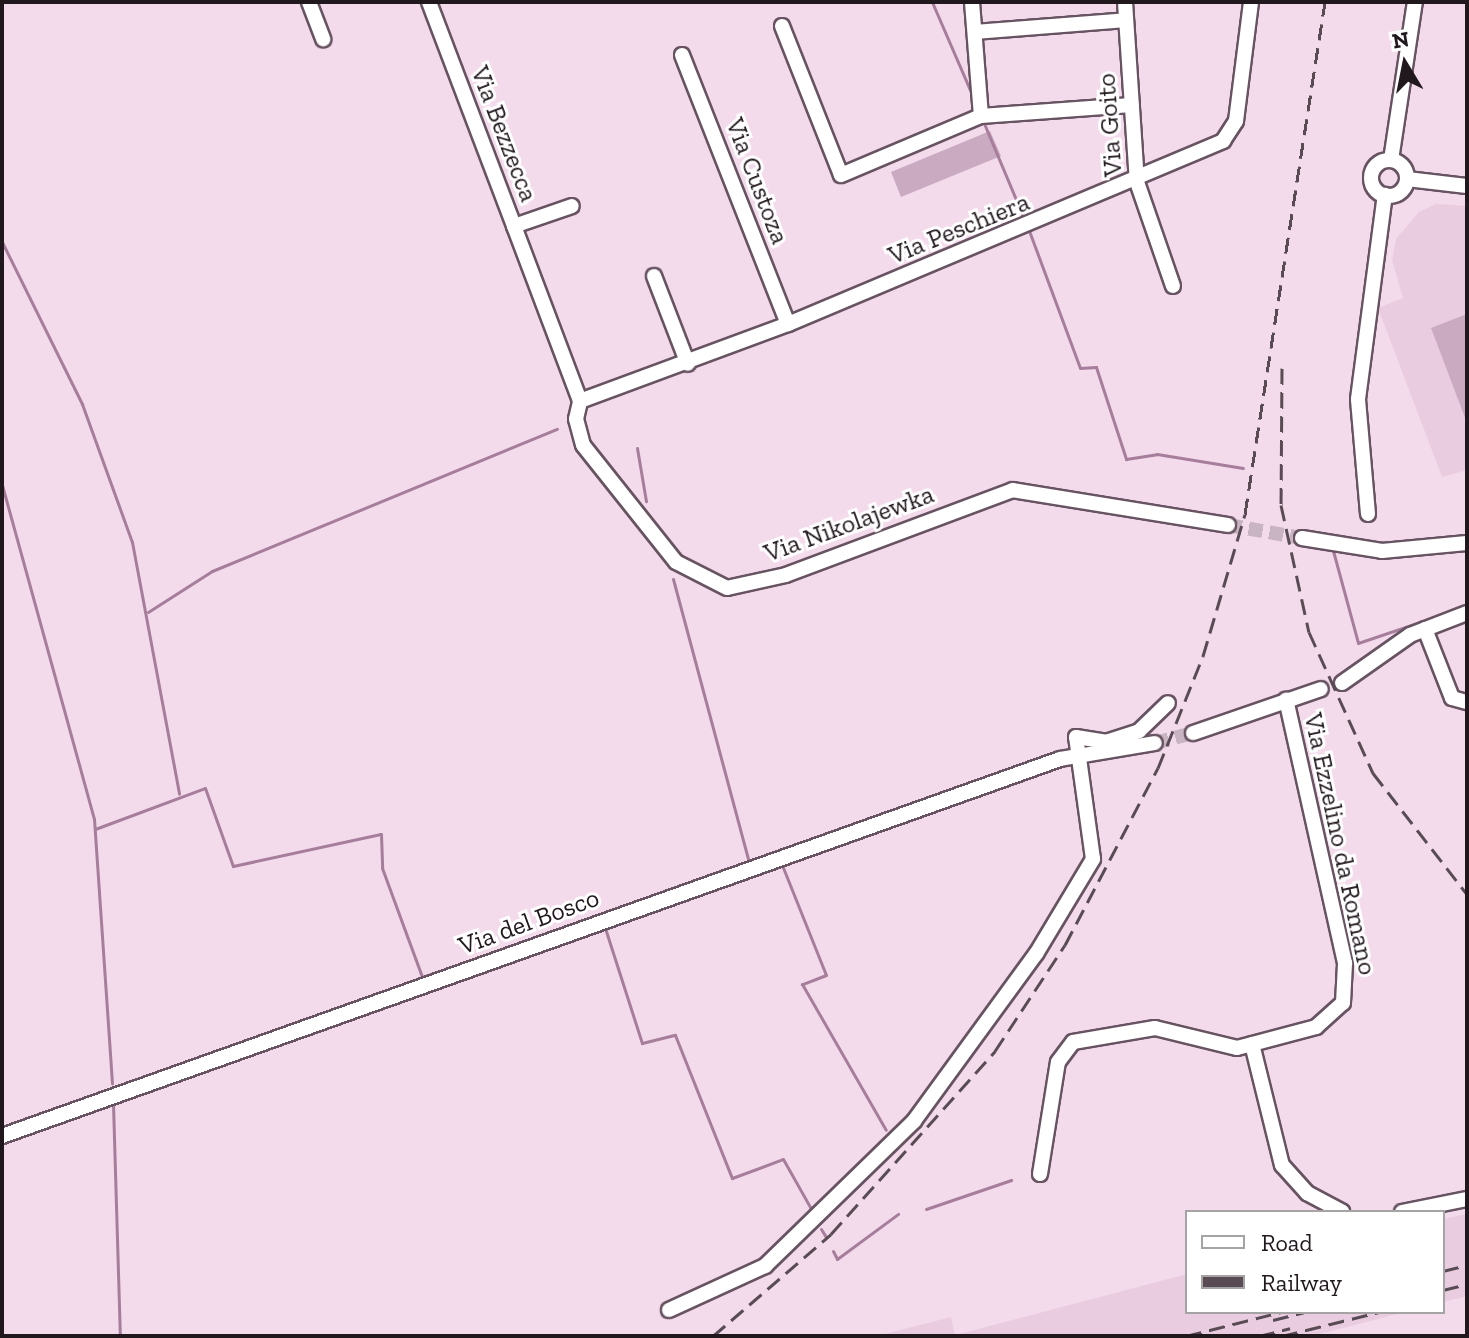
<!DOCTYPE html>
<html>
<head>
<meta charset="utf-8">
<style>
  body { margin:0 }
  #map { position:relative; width:1469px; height:1338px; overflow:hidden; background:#f3dbec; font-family:"Zilla Slab",serif }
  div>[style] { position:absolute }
  .built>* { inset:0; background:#eacce1 }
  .green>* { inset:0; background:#caaac1 }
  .stream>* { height:3px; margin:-1.5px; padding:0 1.5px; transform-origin:1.5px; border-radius:1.5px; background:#a67e9b }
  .minor-tunnel>* { height:14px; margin-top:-7px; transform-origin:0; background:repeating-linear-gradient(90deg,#c9b4c3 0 14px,transparent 0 21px) }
  .roads { filter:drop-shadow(2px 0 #675361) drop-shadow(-2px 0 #675361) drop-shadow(0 2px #675361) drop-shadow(0 -2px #675361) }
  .minor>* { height:14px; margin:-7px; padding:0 7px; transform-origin:7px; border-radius:7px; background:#fff }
  .minor>.ring { margin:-7px; padding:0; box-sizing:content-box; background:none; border:14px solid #fff; border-radius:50% }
  .rail>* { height:3px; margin-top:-1.5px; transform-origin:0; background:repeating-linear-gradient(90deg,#584b54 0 16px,transparent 0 24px) }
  span { translate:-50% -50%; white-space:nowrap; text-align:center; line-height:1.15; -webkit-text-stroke:6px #fff; paint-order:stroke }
  .street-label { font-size:26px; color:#21181e }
  .frame { position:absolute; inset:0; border:4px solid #21181e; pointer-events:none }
  .legend { position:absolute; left:1185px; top:1210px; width:260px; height:104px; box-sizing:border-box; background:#fff; border:2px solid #a6a3a5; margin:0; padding:10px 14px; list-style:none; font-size:24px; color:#21181e }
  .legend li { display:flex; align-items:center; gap:16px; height:40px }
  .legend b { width:40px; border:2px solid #a6a3a5 }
  .north { position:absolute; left:1365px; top:24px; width:80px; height:80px; -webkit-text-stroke:6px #fff; paint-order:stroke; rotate:350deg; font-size:22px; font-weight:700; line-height:32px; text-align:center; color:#21181e }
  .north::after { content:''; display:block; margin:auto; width:28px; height:36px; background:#21181e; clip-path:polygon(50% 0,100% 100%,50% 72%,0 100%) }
</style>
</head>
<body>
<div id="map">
  <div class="built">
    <i style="clip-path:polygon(1436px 204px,1467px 206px,1467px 470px,1442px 477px,1378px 308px,1403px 298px,1392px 260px,1396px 239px,1419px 212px)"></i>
    <i style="clip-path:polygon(1467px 1214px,1467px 1296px,1443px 1302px,1443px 1219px)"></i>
    <i style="clip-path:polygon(1187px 1274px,1187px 1312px,1405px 1312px,1312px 1336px,877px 1336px,951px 1317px,955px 1335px)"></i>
  </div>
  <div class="green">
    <i style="clip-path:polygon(990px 131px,1001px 156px,901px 197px,891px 172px)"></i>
    <i style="clip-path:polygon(1467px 314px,1467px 423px,1431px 328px)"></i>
  </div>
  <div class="stream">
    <i style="left:932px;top:2px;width:106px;rotate:66.6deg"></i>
    <i style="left:983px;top:121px;width:108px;rotate:67.2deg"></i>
    <i style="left:1028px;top:228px;width:149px;rotate:69.6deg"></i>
    <i style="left:1080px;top:368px;width:16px;rotate:-4deg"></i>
    <i style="left:1096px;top:367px;width:97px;rotate:71.9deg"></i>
    <i style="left:1126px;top:459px;width:31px;rotate:-9deg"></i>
    <i style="left:1157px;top:454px;width:87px;rotate:9.2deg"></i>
    <i style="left:2px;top:242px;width:181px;rotate:63.7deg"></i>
    <i style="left:82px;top:404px;width:147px;rotate:70.1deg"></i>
    <i style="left:132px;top:542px;width:256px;rotate:79.4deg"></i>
    <i style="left:637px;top:448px;width:54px;rotate:80.4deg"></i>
    <i style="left:2px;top:485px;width:346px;rotate:74.6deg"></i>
    <i style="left:94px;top:819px;width:265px;rotate:86.1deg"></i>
    <i style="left:1332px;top:547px;width:99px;rotate:74.8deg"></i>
    <i style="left:1358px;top:643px;width:72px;rotate:-18.7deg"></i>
    <i style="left:673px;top:579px;width:294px;rotate:75deg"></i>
    <i style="left:148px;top:612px;width:76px;rotate:-32.6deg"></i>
    <i style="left:212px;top:571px;width:373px;rotate:-22.4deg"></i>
    <i style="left:95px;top:829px;width:117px;rotate:-20.4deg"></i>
    <i style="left:205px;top:788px;width:83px;rotate:70.3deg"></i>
    <i style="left:233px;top:866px;width:151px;rotate:-12.2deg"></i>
    <i style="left:381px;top:834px;width:34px;rotate:88deg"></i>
    <i style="left:382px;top:868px;width:116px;rotate:69.8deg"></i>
    <i style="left:422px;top:977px;width:86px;rotate:-18.2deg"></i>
    <i style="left:782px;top:865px;width:118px;rotate:68.2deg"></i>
    <i style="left:826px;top:975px;width:26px;rotate:159deg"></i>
    <i style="left:802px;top:984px;width:168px;rotate:60.1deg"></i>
    <i style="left:605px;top:928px;width:121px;rotate:72.2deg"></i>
    <i style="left:642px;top:1043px;width:34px;rotate:-14deg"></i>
    <i style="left:675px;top:1035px;width:154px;rotate:68.3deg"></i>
    <i style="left:732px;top:1178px;width:54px;rotate:-20.4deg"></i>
    <i style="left:783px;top:1159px;width:63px;rotate:60.6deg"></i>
    <i style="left:113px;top:1104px;width:232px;rotate:88.3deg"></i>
    <i style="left:926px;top:1209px;width:90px;rotate:-18.8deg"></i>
    <i style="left:821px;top:1229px;width:9px;rotate:58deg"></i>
    <i style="left:833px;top:1251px;width:9px;rotate:63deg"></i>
    <i style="left:837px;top:1259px;width:76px;rotate:-36.4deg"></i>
  </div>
  <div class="minor-tunnel">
    <i style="left:1228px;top:525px;width:75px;rotate:10deg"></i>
    <i style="left:1155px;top:743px;width:39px;rotate:-15deg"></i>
  </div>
  <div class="roads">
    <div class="minor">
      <i style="left:309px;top:2px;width:40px;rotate:69deg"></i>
      <i style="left:429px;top:2px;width:240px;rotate:69.2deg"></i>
      <i style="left:514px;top:226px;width:61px;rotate:-19deg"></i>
      <i style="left:972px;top:2px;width:114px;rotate:85.5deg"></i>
      <i style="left:1125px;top:2px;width:180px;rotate:86.2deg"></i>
      <i style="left:1137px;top:182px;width:110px;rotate:70.9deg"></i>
      <i style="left:782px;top:26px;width:160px;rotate:68.4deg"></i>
      <i style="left:841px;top:175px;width:152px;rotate:-22.9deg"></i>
      <i style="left:981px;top:116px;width:151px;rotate:-4.2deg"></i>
      <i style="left:975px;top:32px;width:151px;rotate:-4.5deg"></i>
      <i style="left:682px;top:55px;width:289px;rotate:68.5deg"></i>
      <i style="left:1391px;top:160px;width:160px;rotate:-81.4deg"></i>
      <i class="ring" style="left:1371px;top:160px;width:22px;height:22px"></i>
      <i style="left:1407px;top:179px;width:60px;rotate:6.7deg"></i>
      <i style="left:514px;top:226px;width:187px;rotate:69.3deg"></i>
      <i style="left:654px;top:276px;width:94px;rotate:68.9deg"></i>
      <i style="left:1368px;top:514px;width:115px;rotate:-95deg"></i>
      <i style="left:1358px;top:399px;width:206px;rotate:-82.5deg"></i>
      <i style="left:1228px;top:525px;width:218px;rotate:-170.8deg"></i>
      <i style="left:1013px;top:490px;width:242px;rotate:159.5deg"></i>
      <i style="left:786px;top:575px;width:60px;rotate:167.6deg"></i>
      <i style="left:727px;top:588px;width:57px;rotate:-153deg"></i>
      <i style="left:676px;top:562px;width:149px;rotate:-128.5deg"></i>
      <i style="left:583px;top:445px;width:27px;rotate:-105deg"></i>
      <i style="left:576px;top:419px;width:18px;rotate:-77deg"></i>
      <i style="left:580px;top:401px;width:222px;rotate:-20.3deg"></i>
      <i style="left:788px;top:324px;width:472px;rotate:-22.8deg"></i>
      <i style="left:1223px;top:141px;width:24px;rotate:-57deg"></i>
      <i style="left:1236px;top:121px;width:120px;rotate:-82.8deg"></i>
      <i style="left:1302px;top:538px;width:81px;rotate:9.2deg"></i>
      <i style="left:1382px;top:551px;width:85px;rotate:-5.4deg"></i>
      <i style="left:1425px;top:629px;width:74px;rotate:68.6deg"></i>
      <i style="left:1452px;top:698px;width:16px;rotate:15deg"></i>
      <i style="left:1342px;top:683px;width:83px;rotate:-35.2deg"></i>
      <i style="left:1410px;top:635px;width:61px;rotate:-21.1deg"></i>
      <i style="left:1193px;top:733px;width:135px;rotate:-19deg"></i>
      <i style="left:1252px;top:1044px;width:125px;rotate:76.1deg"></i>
      <i style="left:1282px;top:1165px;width:38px;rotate:48deg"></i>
      <i style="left:1307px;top:1193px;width:40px;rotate:28deg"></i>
      <i style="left:2px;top:1136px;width:1123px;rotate:-19.61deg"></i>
      <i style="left:1060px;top:759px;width:96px;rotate:-9.6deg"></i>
      <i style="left:1040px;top:1174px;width:113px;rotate:-80.9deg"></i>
      <i style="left:1058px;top:1062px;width:25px;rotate:-53deg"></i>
      <i style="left:1073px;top:1042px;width:83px;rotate:-9.7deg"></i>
      <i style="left:1155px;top:1028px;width:84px;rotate:13.7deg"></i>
      <i style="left:1237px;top:1048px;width:82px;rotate:-14.9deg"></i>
      <i style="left:1316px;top:1027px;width:36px;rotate:-42deg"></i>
      <i style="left:1343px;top:1003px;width:40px;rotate:-87.1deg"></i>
      <i style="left:1345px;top:963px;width:270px;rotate:-102.6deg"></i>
      <i style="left:1402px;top:1212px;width:66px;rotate:-11.3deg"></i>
      <i style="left:669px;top:1310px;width:106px;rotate:-24.6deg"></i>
      <i style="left:765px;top:1266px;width:208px;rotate:-44.2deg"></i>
      <i style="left:914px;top:1121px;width:207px;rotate:-53.9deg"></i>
      <i style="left:1036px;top:954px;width:111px;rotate:-59deg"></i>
      <i style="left:1093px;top:859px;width:123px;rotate:-97.9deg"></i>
      <i style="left:1076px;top:737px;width:30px;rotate:9deg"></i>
      <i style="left:1106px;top:742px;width:35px;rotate:-18deg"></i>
      <i style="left:1139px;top:731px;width:40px;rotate:-44deg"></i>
    </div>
  </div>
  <div class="rail">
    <i style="left:1282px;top:368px;width:137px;rotate:90.4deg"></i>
    <i style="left:1281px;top:505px;width:130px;rotate:77.6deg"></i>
    <i style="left:1309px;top:632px;width:155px;rotate:65.6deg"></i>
    <i style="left:1373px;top:773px;width:153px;rotate:52.2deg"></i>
    <i style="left:1443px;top:1271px;width:25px;rotate:-14deg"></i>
    <i style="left:1443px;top:1290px;width:25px;rotate:-14deg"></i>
    <i style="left:1273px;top:1320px;width:32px;rotate:-14deg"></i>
    <i style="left:713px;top:1336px;width:156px;rotate:-40.8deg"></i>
    <i style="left:831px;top:1234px;width:246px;rotate:-48.1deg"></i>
    <i style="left:995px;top:1051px;width:127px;rotate:-56.6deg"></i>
    <i style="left:1065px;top:945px;width:200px;rotate:-62.3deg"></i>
    <i style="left:1158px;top:768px;width:121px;rotate:-68.1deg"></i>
    <i style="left:1203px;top:656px;width:148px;rotate:-73.5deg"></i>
    <i style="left:1245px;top:514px;width:518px;rotate:-81.12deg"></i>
    <i style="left:1186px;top:1336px;width:98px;rotate:-14.2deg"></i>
    <i style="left:1259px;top:1336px;width:32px;rotate:-14deg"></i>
    <i style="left:1282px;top:1336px;width:100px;rotate:-13.9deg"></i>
  </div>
  <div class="street-label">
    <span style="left:1110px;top:125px;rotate:-94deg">Via Goito</span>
    <span style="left:504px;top:134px;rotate:69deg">Via Bezzecca</span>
    <span style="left:757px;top:181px;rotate:69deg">Via Custoza</span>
    <span style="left:959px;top:229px;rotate:-22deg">Via Peschiera</span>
    <span style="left:849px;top:524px;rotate:-20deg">Via Nikolajewka</span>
    <span style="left:1340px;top:844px;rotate:78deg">Via Ezzelino da Romano</span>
    <span style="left:529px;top:922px;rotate:-20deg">Via del Bosco</span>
  </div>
  <div class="frame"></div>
  <ul class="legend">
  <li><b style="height:10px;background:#fff"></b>Road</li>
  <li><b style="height:10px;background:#584b54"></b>Railway</li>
  </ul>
  <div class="north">N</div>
</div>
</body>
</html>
